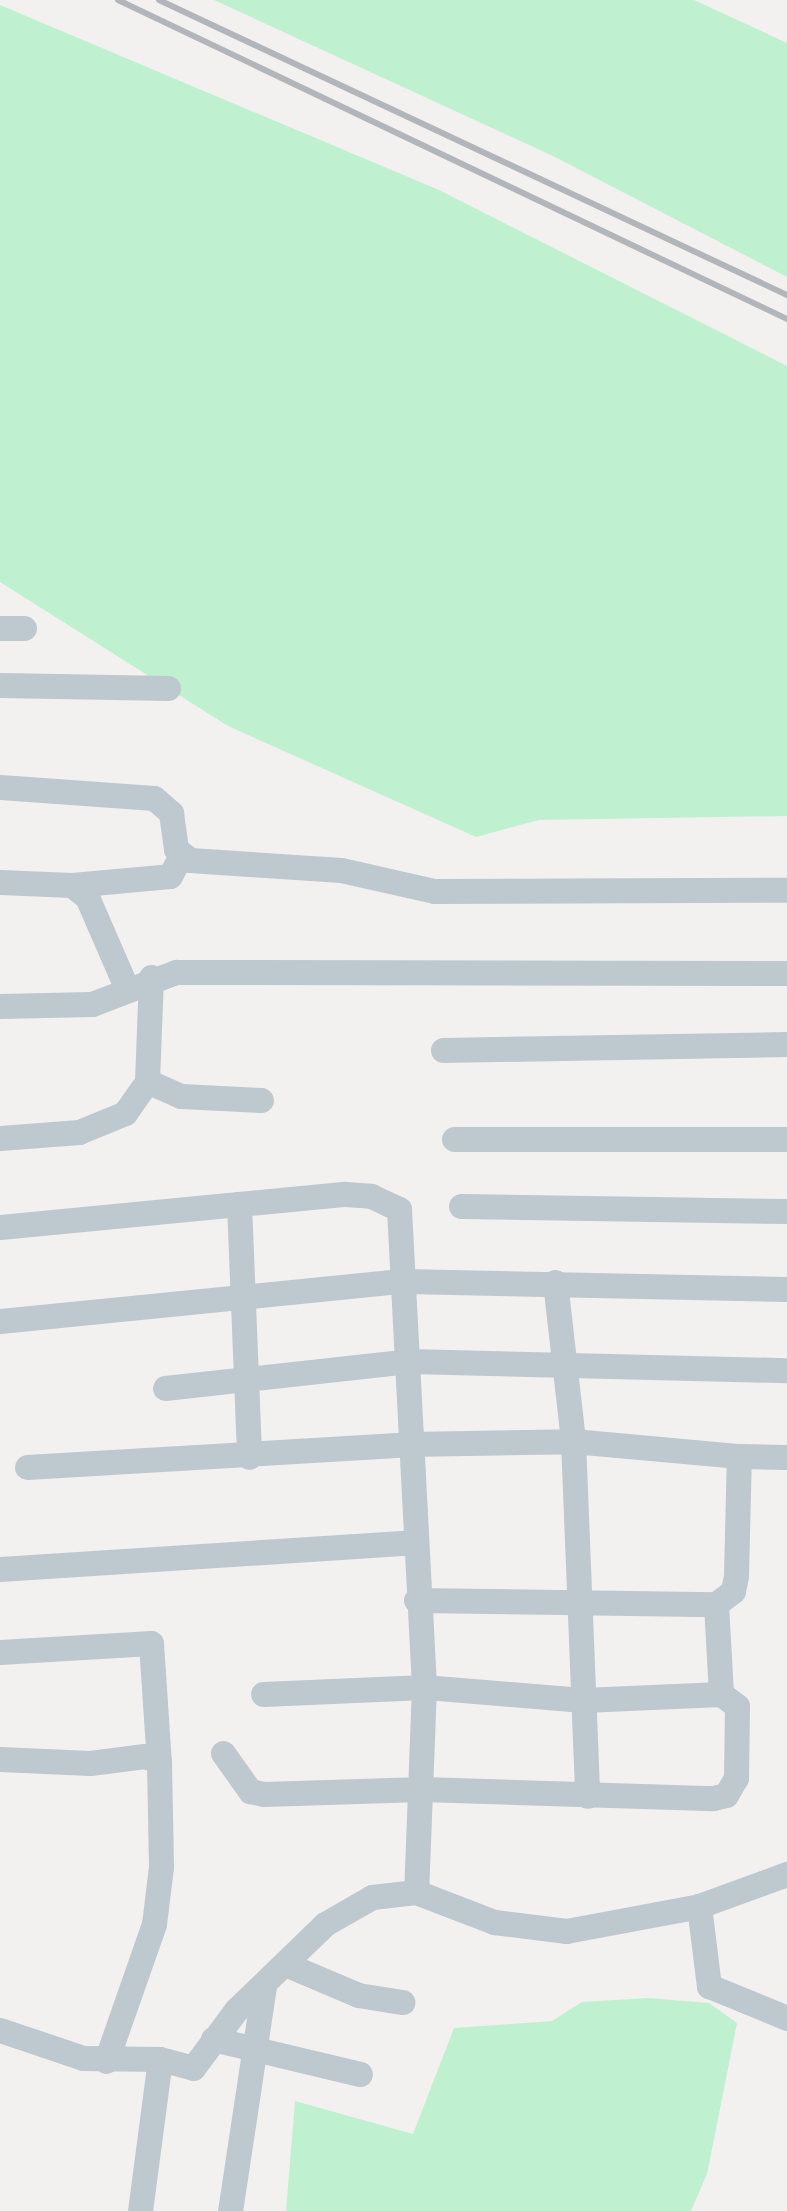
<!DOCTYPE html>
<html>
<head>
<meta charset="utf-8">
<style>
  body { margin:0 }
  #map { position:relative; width:787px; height:2211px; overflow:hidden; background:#f3f0f0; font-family:"Source Sans 3",sans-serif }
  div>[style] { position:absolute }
  .green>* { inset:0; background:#bff1d0 }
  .street>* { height:25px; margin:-12.5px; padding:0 12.5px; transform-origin:12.5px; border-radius:12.5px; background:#bec8cf }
  .rail>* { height:6px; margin:-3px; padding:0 3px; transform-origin:3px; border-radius:3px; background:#b2b6bb }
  span { translate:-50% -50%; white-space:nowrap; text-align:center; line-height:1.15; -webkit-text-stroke:10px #fff; paint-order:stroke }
</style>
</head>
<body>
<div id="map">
  <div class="green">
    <i style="clip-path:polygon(214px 0,694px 0,787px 43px,787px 277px,553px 156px)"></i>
    <i style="clip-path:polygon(0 5px,439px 190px,787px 366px,787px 816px,539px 820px,476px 837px,228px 726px,0 582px)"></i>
    <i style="clip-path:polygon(648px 1998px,709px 2003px,737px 2023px,707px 2174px,691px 2211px,286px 2211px,295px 2101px,413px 2134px,454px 2028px,552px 2021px,582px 2002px)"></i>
  </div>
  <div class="street">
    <i style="left:0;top:628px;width:24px"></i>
    <i style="left:0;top:685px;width:168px;rotate:1deg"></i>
    <i style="left:0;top:787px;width:154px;rotate:4.1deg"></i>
    <i style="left:154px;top:798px;width:23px;rotate:41deg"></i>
    <i style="left:171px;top:813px;width:36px;rotate:82deg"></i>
    <i style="left:176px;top:849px;width:18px;rotate:38deg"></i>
    <i style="left:190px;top:860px;width:151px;rotate:3.8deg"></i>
    <i style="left:341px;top:870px;width:95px;rotate:12.7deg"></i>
    <i style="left:434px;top:891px;width:353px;rotate:-0.2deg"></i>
    <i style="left:0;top:882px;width:72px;rotate:2.4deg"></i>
    <i style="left:72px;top:885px;width:19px;rotate:39deg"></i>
    <i style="left:87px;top:897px;width:100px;rotate:66.5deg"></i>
    <i style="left:72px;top:885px;width:98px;rotate:-5.2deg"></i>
    <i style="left:170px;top:876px;width:24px;rotate:-62deg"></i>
    <i style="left:0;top:1006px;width:92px;rotate:-1.2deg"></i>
    <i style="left:92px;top:1004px;width:90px;rotate:-20.9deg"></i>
    <i style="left:176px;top:972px;width:611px;rotate:0.09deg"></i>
    <i style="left:443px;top:1050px;width:344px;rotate:-1deg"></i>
    <i style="left:147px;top:1081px;width:37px;rotate:24deg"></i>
    <i style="left:181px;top:1096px;width:80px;rotate:2.9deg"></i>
    <i style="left:0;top:1138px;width:79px;rotate:-4.3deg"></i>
    <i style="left:79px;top:1132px;width:50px;rotate:-22.4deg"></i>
    <i style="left:125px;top:1113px;width:39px;rotate:-55deg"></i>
    <i style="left:147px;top:1081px;width:104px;rotate:-87.8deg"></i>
    <i style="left:454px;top:1139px;width:333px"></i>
    <i style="left:239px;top:1204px;width:253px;rotate:87.7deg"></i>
    <i style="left:461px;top:1206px;width:326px;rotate:0.9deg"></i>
    <i style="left:0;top:1227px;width:347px;rotate:-5.5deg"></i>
    <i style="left:345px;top:1194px;width:26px;rotate:4deg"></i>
    <i style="left:371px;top:1196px;width:31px;rotate:25deg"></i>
    <i style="left:399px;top:1209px;width:479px;rotate:87deg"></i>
    <i style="left:424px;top:1687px;width:205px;rotate:92.2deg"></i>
    <i style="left:555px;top:1282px;width:160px;rotate:83.5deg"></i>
    <i style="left:573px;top:1441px;width:355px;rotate:87.7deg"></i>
    <i style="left:0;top:1321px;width:406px;rotate:-5.7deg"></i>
    <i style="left:404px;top:1281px;width:383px;rotate:1.2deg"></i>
    <i style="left:165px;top:1388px;width:245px;rotate:-6.3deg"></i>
    <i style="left:409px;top:1361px;width:378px;rotate:1.4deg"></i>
    <i style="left:27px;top:1467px;width:383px;rotate:-3.4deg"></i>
    <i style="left:409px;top:1444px;width:164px;rotate:-1deg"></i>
    <i style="left:573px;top:1441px;width:167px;rotate:5.2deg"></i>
    <i style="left:0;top:1569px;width:414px;rotate:-3.7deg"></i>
    <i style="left:416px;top:1600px;width:300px;rotate:0.8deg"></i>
    <i style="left:716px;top:1604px;width:21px;rotate:-37deg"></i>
    <i style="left:733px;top:1591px;width:16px;rotate:-79deg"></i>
    <i style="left:736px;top:1575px;width:119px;rotate:-88.6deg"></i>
    <i style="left:739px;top:1456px;width:48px;rotate:1.2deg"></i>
    <i style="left:716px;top:1604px;width:90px;rotate:86.8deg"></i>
    <i style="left:0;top:1652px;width:151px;rotate:-3.4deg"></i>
    <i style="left:151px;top:1643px;width:119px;rotate:86.2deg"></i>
    <i style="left:223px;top:1753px;width:47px;rotate:54.6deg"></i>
    <i style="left:250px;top:1791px;width:14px;rotate:12deg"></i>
    <i style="left:264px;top:1794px;width:158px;rotate:-1.8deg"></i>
    <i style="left:422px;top:1789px;width:291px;rotate:1.8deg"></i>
    <i style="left:713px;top:1798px;width:13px;rotate:-13deg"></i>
    <i style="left:726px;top:1795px;width:20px;rotate:-60deg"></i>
    <i style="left:736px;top:1778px;width:72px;rotate:-89.2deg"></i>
    <i style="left:737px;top:1706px;width:20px;rotate:-143deg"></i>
    <i style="left:721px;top:1694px;width:138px;rotate:177.5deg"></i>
    <i style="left:583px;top:1700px;width:160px;rotate:-175.3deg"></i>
    <i style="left:424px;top:1687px;width:161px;rotate:177.5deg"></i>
    <i style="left:0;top:1759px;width:90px;rotate:2.5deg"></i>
    <i style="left:90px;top:1763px;width:55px;rotate:-7.3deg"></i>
    <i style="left:145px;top:1756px;width:15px;rotate:23deg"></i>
    <i style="left:159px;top:1762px;width:105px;rotate:88.9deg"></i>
    <i style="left:161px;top:1867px;width:57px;rotate:97deg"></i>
    <i style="left:154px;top:1924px;width:145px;rotate:109.3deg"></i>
    <i style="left:699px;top:1906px;width:81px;rotate:82.9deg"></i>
    <i style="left:709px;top:1986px;width:84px;rotate:22.3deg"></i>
    <i style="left:285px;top:1964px;width:79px;rotate:23deg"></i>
    <i style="left:358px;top:1995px;width:45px;rotate:9deg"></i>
    <i style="left:0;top:2030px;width:88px;rotate:18.6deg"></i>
    <i style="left:83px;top:2058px;width:77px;rotate:0.7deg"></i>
    <i style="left:160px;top:2059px;width:34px;rotate:15deg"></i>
    <i style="left:193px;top:2068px;width:72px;rotate:-53.4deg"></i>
    <i style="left:236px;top:2010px;width:124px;rotate:-44deg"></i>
    <i style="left:325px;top:1924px;width:54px;rotate:-29.9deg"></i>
    <i style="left:372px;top:1897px;width:44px;rotate:-6.5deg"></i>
    <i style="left:416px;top:1892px;width:84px;rotate:21deg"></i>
    <i style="left:494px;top:1922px;width:73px;rotate:7.1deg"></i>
    <i style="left:566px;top:1931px;width:135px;rotate:-10.6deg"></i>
    <i style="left:699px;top:1906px;width:94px;rotate:-20deg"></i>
    <i style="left:213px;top:2039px;width:151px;rotate:13.4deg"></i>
    <i style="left:140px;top:2211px;width:153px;rotate:-82.5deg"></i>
    <i style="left:230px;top:2211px;width:229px;rotate:-81.4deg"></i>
  </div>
  <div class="rail">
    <i style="left:118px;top:0;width:741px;rotate:25.49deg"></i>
    <i style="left:159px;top:0;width:694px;rotate:25.16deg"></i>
  </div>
</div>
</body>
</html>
